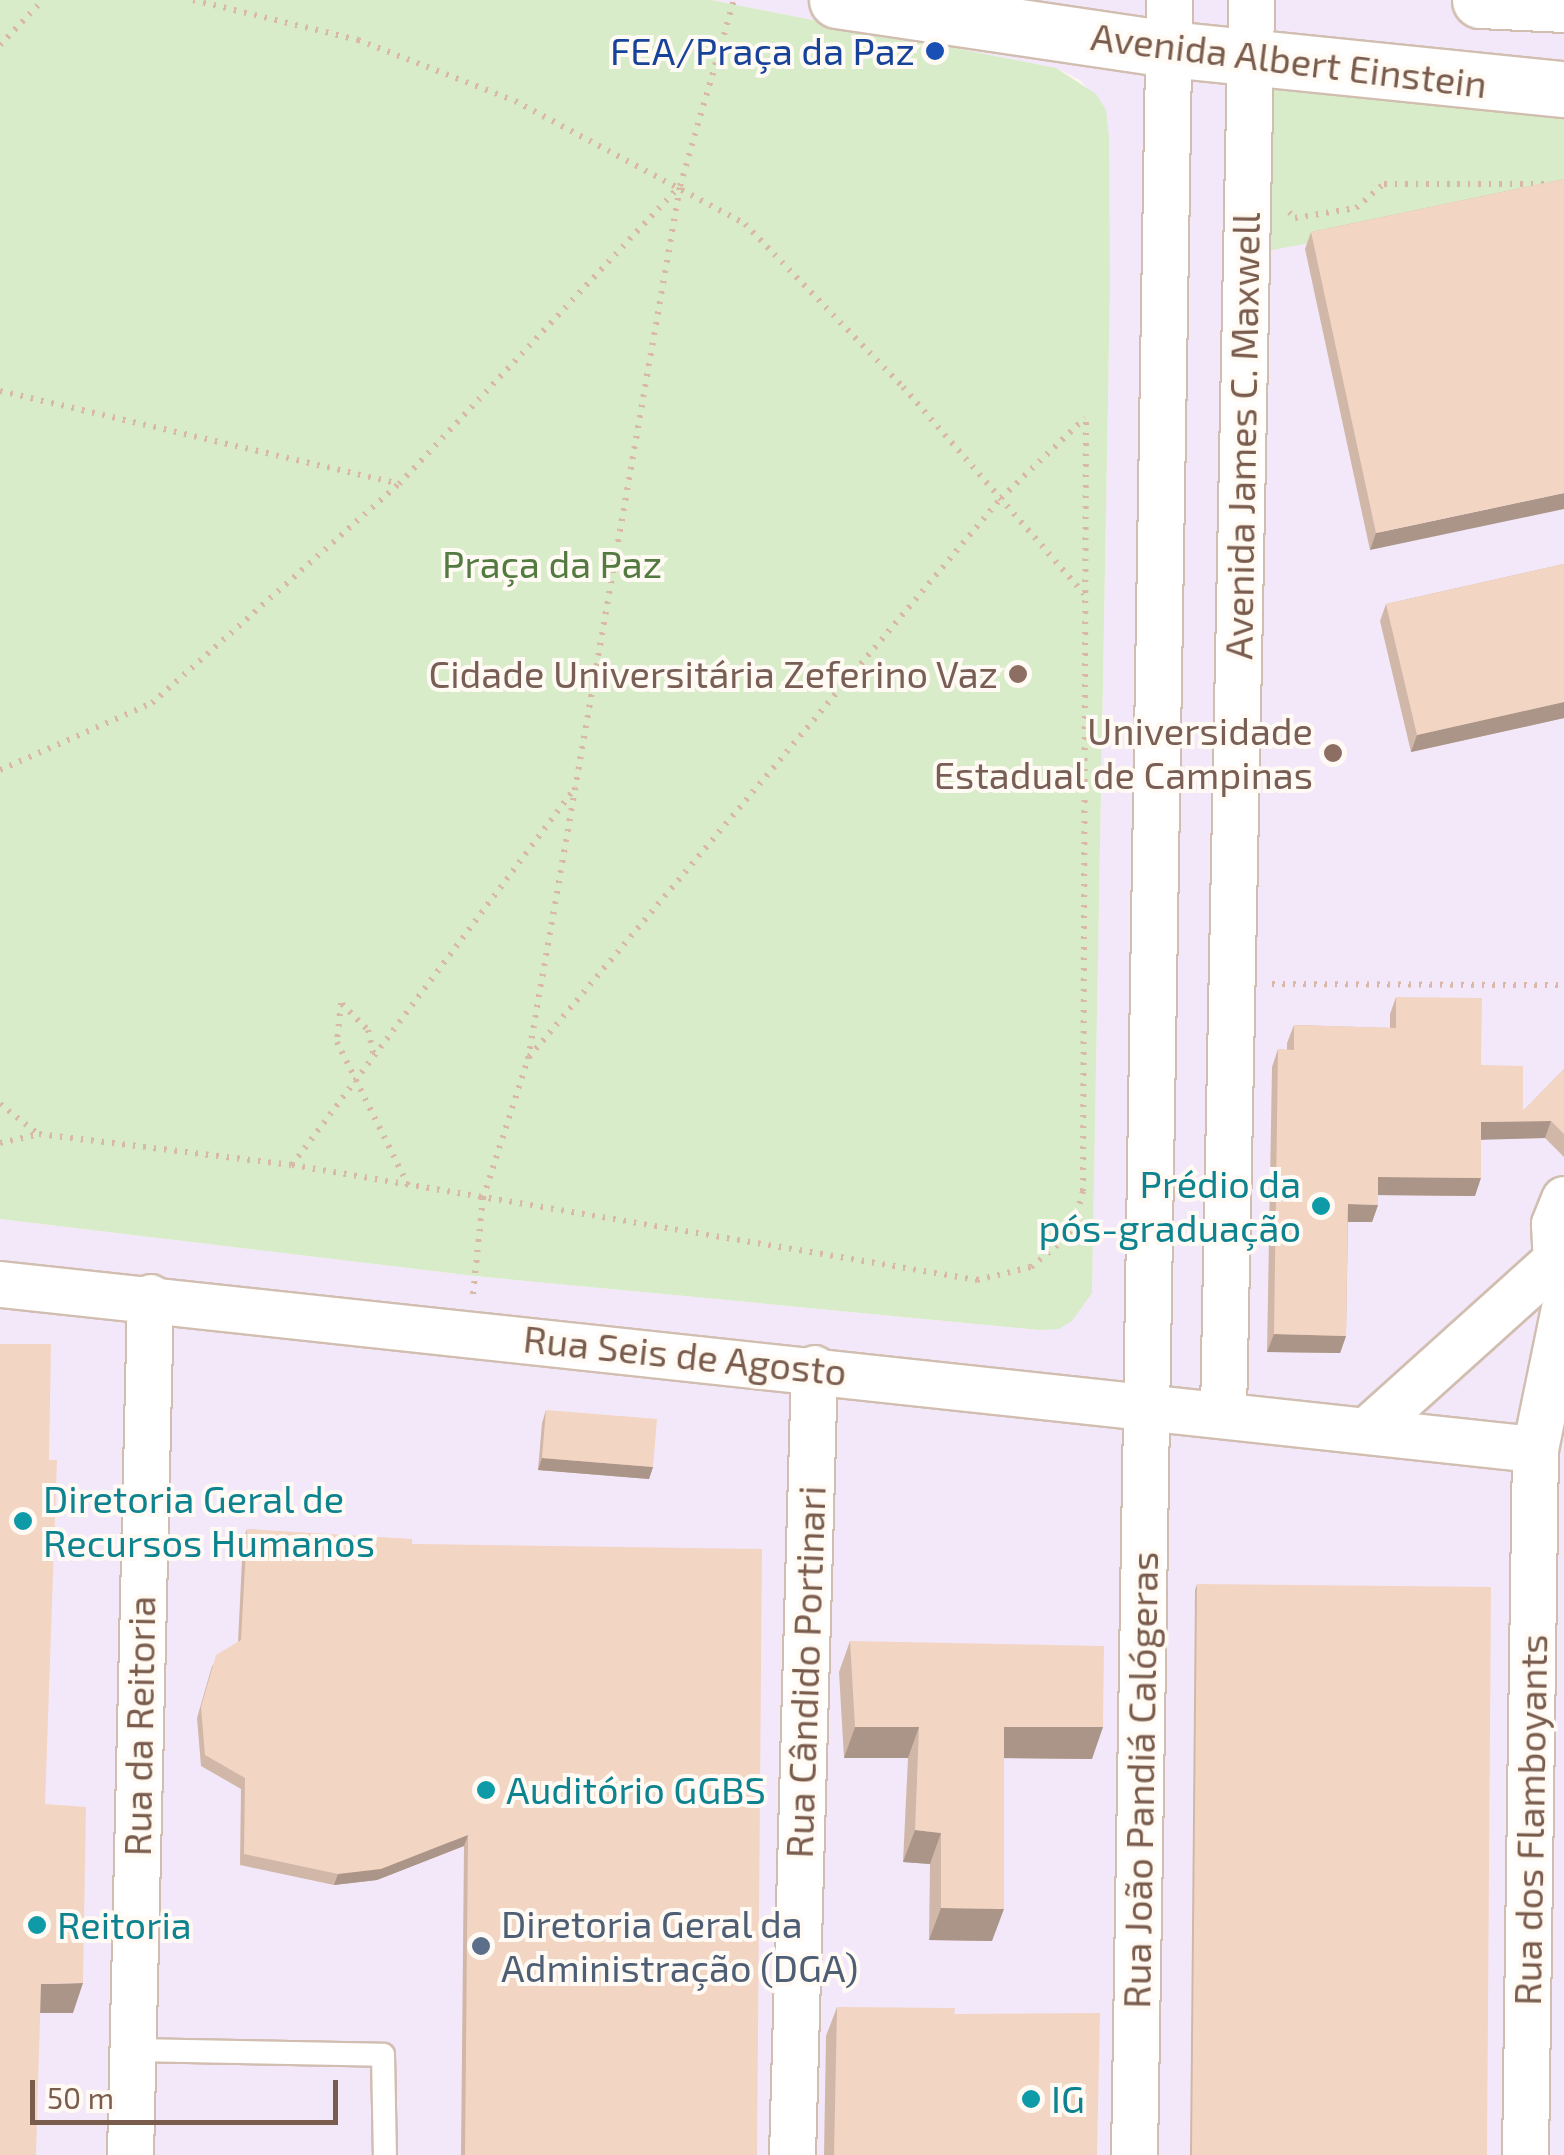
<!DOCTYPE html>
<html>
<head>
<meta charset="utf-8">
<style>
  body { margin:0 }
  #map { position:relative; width:1564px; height:2155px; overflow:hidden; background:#fdf6ec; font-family:"Exo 2",sans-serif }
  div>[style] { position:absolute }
  .education>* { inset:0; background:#f3e8fa }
  .green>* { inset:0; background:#d8ecc9 }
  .path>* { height:6px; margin-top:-3px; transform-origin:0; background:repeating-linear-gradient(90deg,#d9b8a5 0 2.5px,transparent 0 10.5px) }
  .roads { filter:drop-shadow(2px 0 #d1beb0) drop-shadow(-2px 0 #d1beb0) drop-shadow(0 2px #d1beb0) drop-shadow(0 -2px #d1beb0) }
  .service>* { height:22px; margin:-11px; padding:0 11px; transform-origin:11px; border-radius:11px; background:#fff }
  .minor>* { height:45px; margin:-22.5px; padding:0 22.5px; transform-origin:22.5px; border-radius:22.5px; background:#fff }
  .tertiary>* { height:55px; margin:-27.5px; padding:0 27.5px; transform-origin:27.5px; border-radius:27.5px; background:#fff }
  .wall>* { inset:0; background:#d1b7a8 }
  .shaded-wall>* { inset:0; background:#aa9588 }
  .building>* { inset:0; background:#f3d5c3 }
  .dots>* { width:28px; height:28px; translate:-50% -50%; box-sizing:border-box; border:5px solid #fffaf3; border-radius:50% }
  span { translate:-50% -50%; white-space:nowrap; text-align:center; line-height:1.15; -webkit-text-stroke:8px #fffaf3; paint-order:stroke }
  .transit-label { font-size:38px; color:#164399 }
  .right { translate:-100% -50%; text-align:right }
  .street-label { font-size:38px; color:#7a5c4d }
  .park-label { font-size:38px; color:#537a41 }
  .education-label { font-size:38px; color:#785e54 }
  .culture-label { font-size:38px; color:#0d838f }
  .left { translate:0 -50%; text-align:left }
  .service-label { font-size:38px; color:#4e5e75 }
  .scale { position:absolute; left:30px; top:2080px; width:308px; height:45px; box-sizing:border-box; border:5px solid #7a5c4d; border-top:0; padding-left:12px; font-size:30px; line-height:35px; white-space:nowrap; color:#7a5c4d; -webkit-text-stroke:8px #fffaf3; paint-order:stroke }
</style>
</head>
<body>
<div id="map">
  <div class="education">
    <i style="clip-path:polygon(711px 0,1564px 0,1564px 2155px,0 2155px,0 1219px,475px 1276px,1040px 1330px,1092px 1293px,1110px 288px,1106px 110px,1080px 80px,1056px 68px)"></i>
  </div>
  <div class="green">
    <i style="clip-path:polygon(0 0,711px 0,1056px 68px,1096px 94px,1106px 110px,1109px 137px,1110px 288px,1092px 1293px,1072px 1321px,1059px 1329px,1040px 1330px,475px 1276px,0 1219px)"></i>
    <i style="clip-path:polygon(1249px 57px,1564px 87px,1564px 195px,1246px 255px)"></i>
  </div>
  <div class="path">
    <i style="left:193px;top:0;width:170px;rotate:13.6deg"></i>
    <i style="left:358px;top:40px;width:168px;rotate:21.2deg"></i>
    <i style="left:515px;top:101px;width:261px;rotate:28.1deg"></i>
    <i style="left:745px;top:224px;width:227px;rotate:45.9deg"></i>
    <i style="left:903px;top:387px;width:275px;rotate:48.8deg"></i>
    <i style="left:0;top:45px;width:62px;rotate:-46.3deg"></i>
    <i style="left:1289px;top:212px;width:8px;rotate:45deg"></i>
    <i style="left:1295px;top:218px;width:62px;rotate:-9.3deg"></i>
    <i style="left:1356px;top:208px;width:37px;rotate:-41deg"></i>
    <i style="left:1384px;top:184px;width:160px"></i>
    <i style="left:0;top:391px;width:410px;rotate:13.1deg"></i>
    <i style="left:399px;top:484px;width:410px;rotate:-46.7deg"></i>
    <i style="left:680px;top:186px;width:194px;rotate:-73.8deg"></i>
    <i style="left:0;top:770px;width:166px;rotate:-23.8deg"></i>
    <i style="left:152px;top:703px;width:330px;rotate:-41.6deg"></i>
    <i style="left:1272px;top:984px;width:292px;rotate:0.2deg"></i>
    <i style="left:341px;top:1003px;width:39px;rotate:96deg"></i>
    <i style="left:337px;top:1042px;width:160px;rotate:63.6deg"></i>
    <i style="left:342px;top:1004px;width:37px;rotate:45deg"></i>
    <i style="left:368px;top:1030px;width:28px;rotate:77deg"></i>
    <i style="left:529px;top:1057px;width:732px;rotate:-49.82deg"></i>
    <i style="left:1001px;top:498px;width:116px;rotate:-43.6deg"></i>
    <i style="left:0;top:1104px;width:48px;rotate:38.3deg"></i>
    <i style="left:0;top:1143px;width:40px;rotate:-13deg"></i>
    <i style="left:39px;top:1134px;width:255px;rotate:7deg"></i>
    <i style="left:292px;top:1165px;width:695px;rotate:9.53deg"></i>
    <i style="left:977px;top:1280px;width:56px;rotate:-13.5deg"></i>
    <i style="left:1031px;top:1267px;width:52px;rotate:-39.5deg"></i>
    <i style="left:1071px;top:1234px;width:45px;rotate:-74.4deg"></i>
    <i style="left:1083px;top:1191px;width:774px;rotate:-89.78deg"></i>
    <i style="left:292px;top:1165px;width:473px;rotate:-53.1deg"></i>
    <i style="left:473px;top:1294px;width:97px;rotate:-84.1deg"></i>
    <i style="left:483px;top:1198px;width:146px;rotate:-72.1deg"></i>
    <i style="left:528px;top:1059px;width:886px;rotate:-80.12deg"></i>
  </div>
  <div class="roads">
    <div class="service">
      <i style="left:132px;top:2050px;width:251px;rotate:1.1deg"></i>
      <i style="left:383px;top:2055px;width:100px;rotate:88.9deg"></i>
    </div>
    <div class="minor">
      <i style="left:1564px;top:1199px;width:27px;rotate:112deg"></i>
      <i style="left:1554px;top:1224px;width:21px;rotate:87deg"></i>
      <i style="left:1555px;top:1245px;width:21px;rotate:65deg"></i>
      <i style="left:0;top:1284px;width:1544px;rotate:6.14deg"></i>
      <i style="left:1223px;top:1413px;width:1413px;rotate:-88.86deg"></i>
      <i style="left:1369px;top:1428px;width:256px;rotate:-42deg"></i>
      <i style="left:130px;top:2155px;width:858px;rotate:-88.66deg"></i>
      <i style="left:792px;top:2155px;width:787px;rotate:-88.4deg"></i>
      <i style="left:1134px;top:2155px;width:2155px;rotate:-89.07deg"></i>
      <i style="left:1525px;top:2155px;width:706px;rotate:-89.19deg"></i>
      <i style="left:1535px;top:1449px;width:144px;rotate:-78.4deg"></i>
    </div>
    <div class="tertiary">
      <i style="left:837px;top:0;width:335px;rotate:8.4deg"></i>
      <i style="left:1168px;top:49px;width:398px;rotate:5.8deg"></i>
      <i style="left:1480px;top:0;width:84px;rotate:2.7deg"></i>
    </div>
  </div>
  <div class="wall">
    <i style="clip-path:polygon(1564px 179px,1370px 550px,1305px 249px,1311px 232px)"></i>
    <i style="clip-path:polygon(1564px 564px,1564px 718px,1411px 752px,1380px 621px,1386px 604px)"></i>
    <i style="clip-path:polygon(1396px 997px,1481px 1065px,1523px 1111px,1564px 1069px,1564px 1157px,1545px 1138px,1481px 1139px,1475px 1196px,1378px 1195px,1378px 1205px,1372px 1222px,1348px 1222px,1346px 1336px,1340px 1353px,1267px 1352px,1272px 1067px,1278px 1049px,1287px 1050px,1287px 1043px,1294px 1025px,1390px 1028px,1390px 1014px)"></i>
    <i style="clip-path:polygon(546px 1410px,653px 1467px,649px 1479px,538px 1470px,542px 1423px)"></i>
    <i style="clip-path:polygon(247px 1529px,412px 1544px,757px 2155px,461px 2155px,464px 1846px,377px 1880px,334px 1885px,240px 1865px,241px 1789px,201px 1766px,197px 1718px,212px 1666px,238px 1642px,243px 1540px)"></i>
    <i style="clip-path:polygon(1197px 1584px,1487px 2155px,1190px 2155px,1195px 1590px)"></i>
    <i style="clip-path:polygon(850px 1641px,1092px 1759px,1004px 1758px,992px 1941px,929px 1940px,930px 1864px,903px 1862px,908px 1758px,844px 1758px,839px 1672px)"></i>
    <i style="clip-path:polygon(837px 2007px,954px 2014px,1097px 2155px,824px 2155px,826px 2036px)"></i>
  </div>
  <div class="shaded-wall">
    <i style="clip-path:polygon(1564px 493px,1564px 509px,1370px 550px,1376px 533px)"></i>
    <i style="clip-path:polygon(1564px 702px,1564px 718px,1411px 752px,1417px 735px)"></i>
    <i style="clip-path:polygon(1551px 1121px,1545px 1138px,1475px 1140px,1481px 1122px)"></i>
    <i style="clip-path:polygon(1378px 1177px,1481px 1178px,1475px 1196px,1372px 1195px)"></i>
    <i style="clip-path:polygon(1348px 1204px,1378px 1205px,1372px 1222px,1342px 1222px)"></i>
    <i style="clip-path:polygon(1274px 1334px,1346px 1336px,1340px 1353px,1267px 1352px)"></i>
    <i style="clip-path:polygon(542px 1458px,653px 1467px,649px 1479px,538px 1470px)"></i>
    <i style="clip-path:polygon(855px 1727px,919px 1727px,908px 1758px,844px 1758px)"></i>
    <i style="clip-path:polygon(1004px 1727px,1103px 1727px,1092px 1759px,993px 1758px)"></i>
    <i style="clip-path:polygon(915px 1830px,941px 1833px,930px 1864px,903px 1862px)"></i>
    <i style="clip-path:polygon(468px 1835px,464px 1846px,377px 1880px,334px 1885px,338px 1874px)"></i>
    <i style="clip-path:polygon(941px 1908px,1004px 1909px,992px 1941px,929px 1940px)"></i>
    <i style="clip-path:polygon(83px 1983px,73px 2013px,30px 2013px,41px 1984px)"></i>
  </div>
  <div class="building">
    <i style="clip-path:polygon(1564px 179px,1564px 493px,1376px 533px,1311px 232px)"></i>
    <i style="clip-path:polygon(1564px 564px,1564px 702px,1417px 735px,1386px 604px)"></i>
    <i style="clip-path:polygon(1396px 997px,1482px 998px,1481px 1065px,1523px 1066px,1523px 1111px,1564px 1069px,1564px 1134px,1551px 1121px,1481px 1122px,1481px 1178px,1378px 1177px,1378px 1205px,1348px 1204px,1346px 1336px,1274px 1334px,1278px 1049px,1294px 1050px,1294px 1025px,1396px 1028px)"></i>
    <i style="clip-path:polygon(0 1344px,51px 1344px,49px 1460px,57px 1460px,45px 1804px,86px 1807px,83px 1983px,41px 1984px,36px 2155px,0 2155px)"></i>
    <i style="clip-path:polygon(546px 1410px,657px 1419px,653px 1467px,542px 1458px)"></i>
    <i style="clip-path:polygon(247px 1529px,412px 1539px,412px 1544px,762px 1549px,757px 2155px,465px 2155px,468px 1835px,381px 1869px,338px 1874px,244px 1854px,245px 1778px,205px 1755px,201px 1707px,216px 1655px,241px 1640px)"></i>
    <i style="clip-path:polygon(1197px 1584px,1491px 1587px,1487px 2155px,1192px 2155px)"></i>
    <i style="clip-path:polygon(850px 1641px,1104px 1646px,1103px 1727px,1004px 1727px,1004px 1909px,941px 1908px,941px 1833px,915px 1830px,919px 1727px,855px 1727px)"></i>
    <i style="clip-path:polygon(837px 2007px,955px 2008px,954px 2014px,1100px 2013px,1097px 2155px,834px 2155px)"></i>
  </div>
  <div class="dots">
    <i style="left:935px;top:51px;background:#1a4fb4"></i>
    <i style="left:1018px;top:674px;background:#8d6e63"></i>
    <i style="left:1333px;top:753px;background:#8d6e63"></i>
    <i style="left:1321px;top:1206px;background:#0f9aa8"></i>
    <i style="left:23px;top:1521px;background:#0f9aa8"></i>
    <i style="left:486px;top:1790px;background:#0f9aa8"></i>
    <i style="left:37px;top:1925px;background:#0f9aa8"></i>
    <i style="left:481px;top:1946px;background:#5c6f8a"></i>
    <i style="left:1031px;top:2099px;background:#0f9aa8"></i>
  </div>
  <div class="transit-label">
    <span class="right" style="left:915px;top:51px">FEA/Praça da Paz</span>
  </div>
  <div class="street-label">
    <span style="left:1289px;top:60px;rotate:7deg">Avenida Albert Einstein</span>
    <span style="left:1242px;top:436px;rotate:-89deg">Avenida James C. Maxwell</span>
    <span style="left:685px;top:1355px;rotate:6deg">Rua Seis de Agosto</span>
    <span style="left:805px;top:1672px;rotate:-88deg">Rua Cândido Portinari</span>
    <span style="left:139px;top:1726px;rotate:-89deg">Rua da Reitoria</span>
    <span style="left:1140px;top:1780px;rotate:-89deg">Rua João Pandiá Calógeras</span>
    <span style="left:1530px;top:1820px;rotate:-89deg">Rua dos Flamboyants</span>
  </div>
  <div class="park-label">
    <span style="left:552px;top:564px">Praça da Paz</span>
  </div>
  <div class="education-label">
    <span class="right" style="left:998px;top:674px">Cidade Universitária Zeferino Vaz</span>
    <span class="right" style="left:1313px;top:753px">Universidade<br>Estadual de Campinas</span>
  </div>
  <div class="culture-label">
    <span class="right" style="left:1301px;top:1206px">Prédio da<br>pós-graduação</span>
    <span class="left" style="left:43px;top:1521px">Diretoria Geral de<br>Recursos Humanos</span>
    <span class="left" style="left:506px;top:1790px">Auditório GGBS</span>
    <span class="left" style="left:57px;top:1925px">Reitoria</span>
    <span class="left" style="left:1051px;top:2099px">IG</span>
  </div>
  <div class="service-label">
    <span class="left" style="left:501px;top:1946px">Diretoria Geral da<br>Administração (DGA)</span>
  </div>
  <div class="scale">50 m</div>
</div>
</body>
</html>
